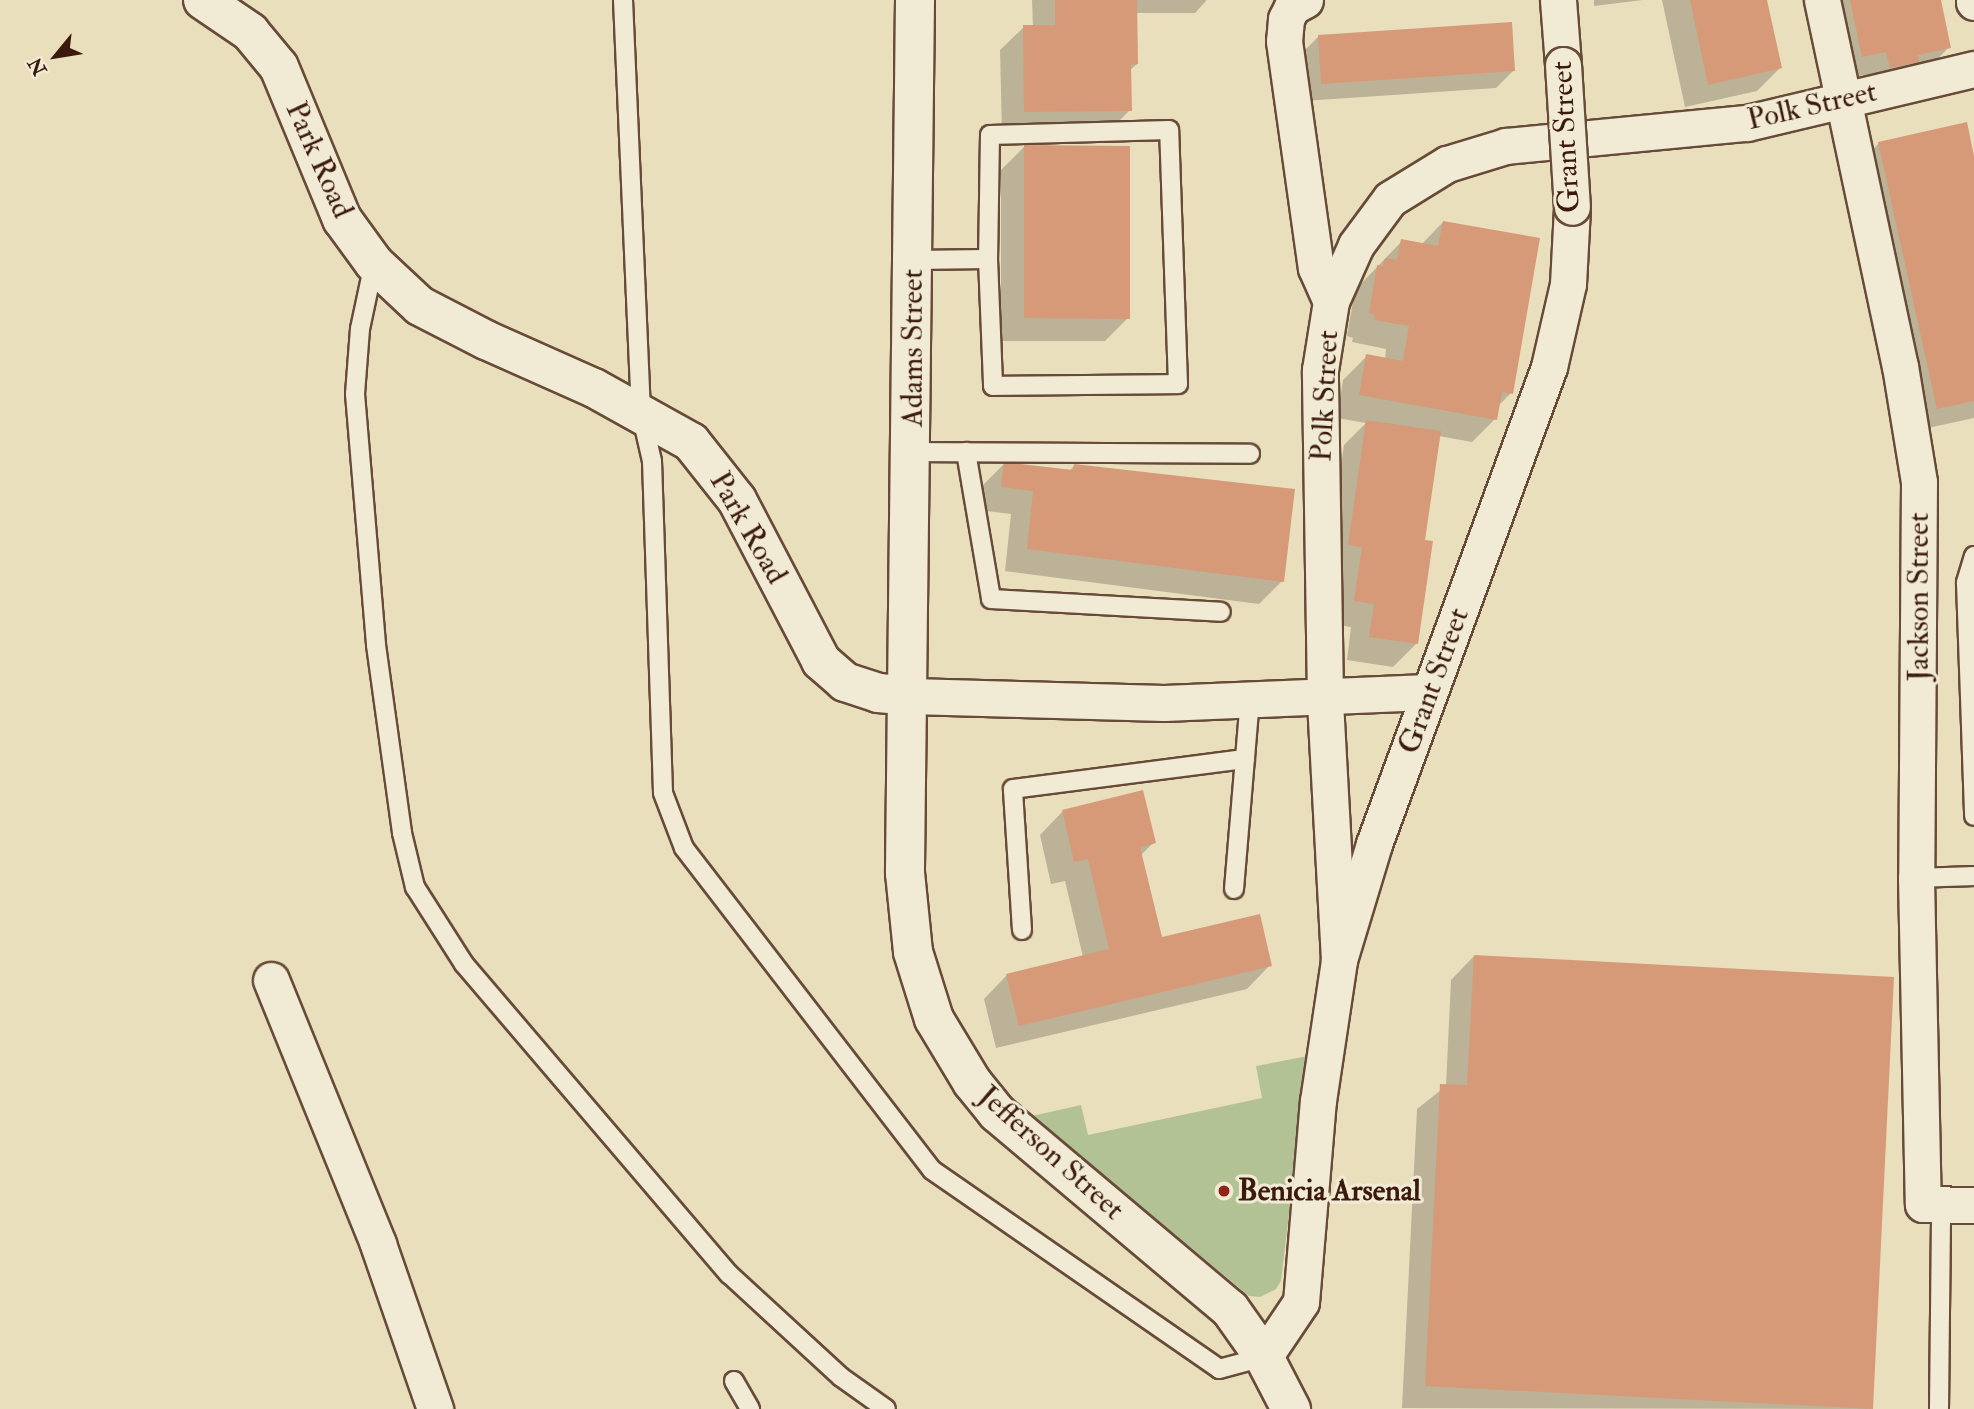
<!DOCTYPE html>
<html>
<head>
<meta charset="utf-8">
<style>
  body { margin:0 }
  #map { position:relative; width:1974px; height:1409px; overflow:hidden; background:#eadfbd; font-family:"IM FELL Double Pica",serif }
  div>[style] { position:absolute }
  .green>* { inset:0; background:#b3c294 }
  .shadow>* { inset:0; background:#0003 }
  .building>* { inset:0; background:#d69a79 }
  .roads { filter:drop-shadow(2px 0 #674b38) drop-shadow(-2px 0 #674b38) drop-shadow(0 2px #674b38) drop-shadow(0 -2px #674b38) }
  .service>* { height:18px; margin:-9px; padding:0 9px; transform-origin:9px; border-radius:9px; background:#f1ead4 }
  .minor>* { height:35px; margin:-17.5px; padding:0 17.5px; transform-origin:17.5px; border-radius:17.5px; background:#f1ead4 }
  .tertiary>* { height:38px; margin:-19px; padding:0 19px; transform-origin:19px; border-radius:19px; background:#f1ead4 }
  .bridges { filter:drop-shadow(2px 0 #674b38) drop-shadow(-2px 0 #674b38) drop-shadow(0 2px #674b38) drop-shadow(0 -2px #674b38) }
  .minor-bridge>* { height:35px; margin:-17.5px; padding:0 17.5px; transform-origin:17.5px; border-radius:17.5px; background:#f1ead4 }
  .dots>* { width:19px; height:19px; translate:-50% -50%; box-sizing:border-box; border:4px solid #f1ead4; border-radius:50% }
  span { translate:-50% -50%; white-space:nowrap; text-align:center; line-height:1.15; -webkit-text-stroke:6px #f1ead4; paint-order:stroke }
  .street-label { font-size:30px; color:#3b1a0b }
  .poi-label { font-size:30px; color:#3b1a0b; font-weight:700 }
  .left { translate:0 -50%; text-align:left }
  .north { position:absolute; left:21px; top:21px; width:70px; height:70px; -webkit-text-stroke:5px #f1ead4; paint-order:stroke; rotate:240deg; font-size:19px; font-weight:700; line-height:28px; text-align:center; color:#3b1a0b }
  .north::after { content:''; display:block; margin:auto; width:24px; height:32px; background:#3b1a0b; clip-path:polygon(50% 0,100% 100%,50% 72%,0 100%) }
</style>
</head>
<body>
<div id="map">
  <div class="green">
    <i style="clip-path:polygon(1308px 1056px,1281px 1281px,1276px 1289px,1260px 1297px,1249px 1296px,1032px 1116px,1081px 1105px,1088px 1135px,1262px 1098px,1256px 1066px)"></i>
  </div>
  <div class="shadow">
    <i style="clip-path:polygon(1032px 0,1206px 0,1206px 1px,1195px 13px,1136px 13px,1137px 64px,1129px 71px,1130px 110px,1107px 133px,1002px 134px,1000px 50px,1024px 27px,1033px 27px)"></i>
    <i style="clip-path:polygon(1594px 0,1643px 0,1594px 6px)"></i>
    <i style="clip-path:polygon(1662px 0,1765px 0,1780px 68px,1757px 91px,1685px 107px)"></i>
    <i style="clip-path:polygon(1822px 0,1939px 0,1949px 47px,1926px 71px,1867px 90px,1863px 75px,1839px 80px)"></i>
    <i style="clip-path:polygon(1319px 36px,1514px 70px,1496px 88px,1304px 101px,1301px 54px)"></i>
    <i style="clip-path:polygon(1879px 143px,1974px 164px,1974px 418px,1914px 431px,1856px 167px)"></i>
    <i style="clip-path:polygon(1025px 146px,1128px 318px,1105px 341px,1001px 341px,1001px 170px)"></i>
    <i style="clip-path:polygon(1443px 222px,1511px 393px,1497px 407px,1495px 419px,1472px 442px,1439px 436px,1423px 542px,1416px 644px,1393px 667px,1347px 660px,1351px 627px,1332px 624px,1326px 568px,1344px 445px,1366px 423px,1337px 418px,1343px 380px,1367px 356px,1385px 360px,1386px 349px,1352px 342px,1353px 338px,1347px 336px,1355px 290px,1402px 241px,1421px 245px)"></i>
    <i style="clip-path:polygon(1004px 464px,1069px 471px,1074px 466px,1282px 581px,1259px 604px,1005px 571px,1011px 514px,979px 510px,981px 487px)"></i>
    <i style="clip-path:polygon(1063px 811px,1154px 842px,1140px 856px,1160px 939px,1270px 965px,1247px 989px,996px 1048px,984px 999px,1007px 975px,1083px 957px,1065px 881px,1051px 884px,1040px 835px)"></i>
    <i style="clip-path:polygon(1474px 956px,1893px 979px,1871px 1409px,1402px 1408px,1417px 1109px,1446px 1086px,1451px 980px)"></i>
  </div>
  <div class="building">
    <i style="clip-path:polygon(1055px 0,1137px 0,1138px 64px,1131px 65px,1132px 111px,1024px 112px,1023px 25px,1055px 25px)"></i>
    <i style="clip-path:polygon(1690px 0,1767px 0,1782px 68px,1708px 85px)"></i>
    <i style="clip-path:polygon(1850px 0,1941px 0,1951px 48px,1918px 55px,1919px 62px,1890px 68px,1886px 52px,1862px 57px)"></i>
    <i style="clip-path:polygon(1512px 22px,1515px 71px,1321px 84px,1318px 35px)"></i>
    <i style="clip-path:polygon(1967px 122px,1974px 156px,1974px 401px,1937px 409px,1878px 142px)"></i>
    <i style="clip-path:polygon(1024px 145px,1130px 146px,1130px 319px,1024px 318px)"></i>
    <i style="clip-path:polygon(1443px 221px,1540px 238px,1513px 394px,1502px 392px,1497px 420px,1359px 395px,1366px 354px,1403px 361px,1409px 326px,1374px 320px,1375px 315px,1369px 313px,1377px 265px,1383px 266px,1385px 258px,1397px 260px,1401px 239px,1438px 246px)"></i>
    <i style="clip-path:polygon(1366px 420px,1441px 431px,1425px 540px,1433px 541px,1418px 644px,1369px 637px,1374px 604px,1354px 601px,1362px 547px,1348px 545px)"></i>
    <i style="clip-path:polygon(1004px 462px,1073px 470px,1074px 464px,1295px 489px,1284px 582px,1027px 549px,1033px 491px,1001px 487px)"></i>
    <i style="clip-path:polygon(1143px 790px,1156px 843px,1140px 847px,1162px 937px,1260px 914px,1272px 966px,1019px 1026px,1006px 974px,1109px 949px,1088px 859px,1074px 862px,1062px 810px)"></i>
    <i style="clip-path:polygon(1474px 955px,1894px 977px,1873px 1409px,1425px 1386px,1440px 1084px,1467px 1085px)"></i>
  </div>
  <div class="roads">
    <div class="service">
      <i style="left:623px;top:0;width:413px;rotate:87.5deg"></i>
      <i style="left:641px;top:413px;width:49px;rotate:77.1deg"></i>
      <i style="left:652px;top:461px;width:332px;rotate:88.1deg"></i>
      <i style="left:663px;top:793px;width:59px;rotate:69.1deg"></i>
      <i style="left:684px;top:848px;width:406px;rotate:52.4deg"></i>
      <i style="left:932px;top:1170px;width:349px;rotate:34.7deg"></i>
      <i style="left:1219px;top:1369px;width:47px;rotate:-14.9deg"></i>
      <i style="left:913px;top:260px;width:75px;rotate:-0.8deg"></i>
      <i style="left:988px;top:259px;width:127px;rotate:87.7deg"></i>
      <i style="left:993px;top:386px;width:185px;rotate:-0.6deg"></i>
      <i style="left:1178px;top:384px;width:254px;rotate:-92deg"></i>
      <i style="left:1169px;top:130px;width:179px;rotate:178.4deg"></i>
      <i style="left:990px;top:135px;width:124px;rotate:90.9deg"></i>
      <i style="left:374px;top:263px;width:67px;rotate:102deg"></i>
      <i style="left:360px;top:329px;width:65px;rotate:94.4deg"></i>
      <i style="left:355px;top:394px;width:252px;rotate:85.2deg"></i>
      <i style="left:376px;top:645px;width:190px;rotate:82.1deg"></i>
      <i style="left:402px;top:833px;width:56px;rotate:76.5deg"></i>
      <i style="left:415px;top:887px;width:91px;rotate:57.5deg"></i>
      <i style="left:464px;top:964px;width:408px;rotate:49.5deg"></i>
      <i style="left:729px;top:1274px;width:152px;rotate:42.6deg"></i>
      <i style="left:841px;top:1377px;width:55px;rotate:35.4deg"></i>
      <i style="left:912px;top:452px;width:338px;rotate:0.3deg"></i>
      <i style="left:966px;top:452px;width:149px;rotate:80.3deg"></i>
      <i style="left:991px;top:599px;width:230px;rotate:3.2deg"></i>
      <i style="left:1974px;top:556px;width:28px;rotate:107deg"></i>
      <i style="left:1966px;top:583px;width:233px;rotate:88deg"></i>
      <i style="left:1916px;top:878px;width:58px;rotate:-2deg"></i>
      <i style="left:1234px;top:889px;width:190px;rotate:-85.2deg"></i>
      <i style="left:1022px;top:930px;width:141px;rotate:-93.7deg"></i>
      <i style="left:1013px;top:789px;width:234px;rotate:-7.4deg"></i>
      <i style="left:734px;top:1381px;width:32px;rotate:60deg"></i>
      <i style="left:1939px;top:1409px;width:205px;rotate:-89.4deg"></i>
    </div>
    <div class="minor">
      <i style="left:1305px;top:0;width:15px;rotate:152deg"></i>
      <i style="left:1292px;top:7px;width:13px;rotate:117deg"></i>
      <i style="left:1286px;top:19px;width:22px;rotate:95deg"></i>
      <i style="left:1284px;top:41px;width:229px;rotate:82deg"></i>
      <i style="left:1316px;top:268px;width:36px;rotate:66deg"></i>
      <i style="left:1558px;top:0;width:65px;rotate:85.6deg"></i>
      <i style="left:1822px;top:0;width:374px;rotate:78deg"></i>
      <i style="left:1900px;top:366px;width:118px;rotate:80.7deg"></i>
      <i style="left:1919px;top:482px;width:396px;rotate:90.4deg"></i>
      <i style="left:1916px;top:878px;width:326px;rotate:88.8deg"></i>
      <i style="left:1923px;top:1204px;width:51px;rotate:1.1deg"></i>
      <i style="left:1974px;top:0;width:2px;rotate:90deg"></i>
      <i style="left:910px;top:696px;width:254px;rotate:1.6deg"></i>
      <i style="left:1164px;top:703px;width:265px;rotate:-2.4deg"></i>
      <i style="left:1339px;top:960px;width:262px;rotate:-93.1deg"></i>
      <i style="left:1325px;top:698px;width:328px;rotate:-90.9deg"></i>
      <i style="left:1320px;top:370px;width:70px;rotate:-80.9deg"></i>
      <i style="left:1331px;top:301px;width:61px;rotate:-65.9deg"></i>
      <i style="left:1356px;top:245px;width:57px;rotate:-53.5deg"></i>
      <i style="left:1390px;top:199px;width:67px;rotate:-31.6deg"></i>
      <i style="left:1447px;top:164px;width:62px;rotate:-17deg"></i>
      <i style="left:1506px;top:146px;width:242px;rotate:-5.5deg"></i>
      <i style="left:1747px;top:123px;width:233px;rotate:-13.4deg"></i>
      <i style="left:271px;top:980px;width:285px;rotate:67.9deg"></i>
      <i style="left:378px;top:1244px;width:175px;rotate:70.9deg"></i>
      <i style="left:1264px;top:1357px;width:66px;rotate:-56.1deg"></i>
      <i style="left:1301px;top:1302px;width:202px;rotate:-85.2deg"></i>
      <i style="left:1318px;top:1101px;width:143px;rotate:-81.5deg"></i>
      <i style="left:1339px;top:960px;width:121px;rotate:-73.2deg"></i>
      <i style="left:1374px;top:844px;width:508px;rotate:-69.85deg"></i>
      <i style="left:1549px;top:367px;width:85px;rotate:-77.1deg"></i>
      <i style="left:1568px;top:284px;width:77px;rotate:-87deg"></i>
    </div>
    <div class="tertiary">
      <i style="left:203px;top:0;width:57px;rotate:34.2deg"></i>
      <i style="left:250px;top:32px;width:45px;rotate:50.4deg"></i>
      <i style="left:279px;top:67px;width:165px;rotate:67.5deg"></i>
      <i style="left:342px;top:219px;width:54px;rotate:54deg"></i>
      <i style="left:374px;top:263px;width:63px;rotate:43.1deg"></i>
      <i style="left:420px;top:306px;width:74px;rotate:27.3deg"></i>
      <i style="left:486px;top:340px;width:118px;rotate:24deg"></i>
      <i style="left:594px;top:388px;width:111px;rotate:29.1deg"></i>
      <i style="left:691px;top:442px;width:74px;rotate:51.6deg"></i>
      <i style="left:737px;top:500px;width:182px;rotate:62.4deg"></i>
      <i style="left:821px;top:661px;width:32px;rotate:41deg"></i>
      <i style="left:845px;top:682px;width:35px;rotate:18deg"></i>
      <i style="left:878px;top:693px;width:32px;rotate:5deg"></i>
      <i style="left:915px;top:0;width:873px;rotate:90.66deg"></i>
      <i style="left:905px;top:873px;width:79px;rotate:84.2deg"></i>
      <i style="left:913px;top:952px;width:70px;rotate:72.6deg"></i>
      <i style="left:934px;top:1019px;width:74px;rotate:58.9deg"></i>
      <i style="left:972px;top:1082px;width:40px;rotate:51deg"></i>
      <i style="left:997px;top:1113px;width:304px;rotate:40.1deg"></i>
      <i style="left:1230px;top:1309px;width:59px;rotate:54.7deg"></i>
      <i style="left:1264px;top:1357px;width:59px;rotate:62.6deg"></i>
    </div>
  </div>
  <div class="bridges">
    <div class="minor-bridge">
      <i style="left:1563px;top:65px;width:142px;rotate:86.4deg"></i>
    </div>
  </div>
  <div class="dots">
    <i style="left:1224px;top:1191px;background:#8f2418"></i>
  </div>
  <div class="street-label">
    <span style="left:1812px;top:106px;rotate:-13deg">Polk Street</span>
    <span style="left:1566px;top:137px;rotate:-93deg">Grant Street</span>
    <span style="left:319px;top:160px;rotate:66deg">Park Road</span>
    <span style="left:913px;top:348px;rotate:-90deg">Adams Street</span>
    <span style="left:1325px;top:396px;rotate:-87deg">Polk Street</span>
    <span style="left:748px;top:528px;rotate:60deg">Park Road</span>
    <span style="left:1919px;top:597px;rotate:-90deg">Jackson Street</span>
    <span style="left:1434px;top:681px;rotate:-70deg">Grant Street</span>
    <span style="left:1051px;top:1153px;rotate:42deg">Jefferson Street</span>
  </div>
  <div class="poi-label">
    <span class="left" style="left:1238px;top:1191px">Benicia Arsenal</span>
  </div>
  <div class="north">N</div>
</div>
</body>
</html>
